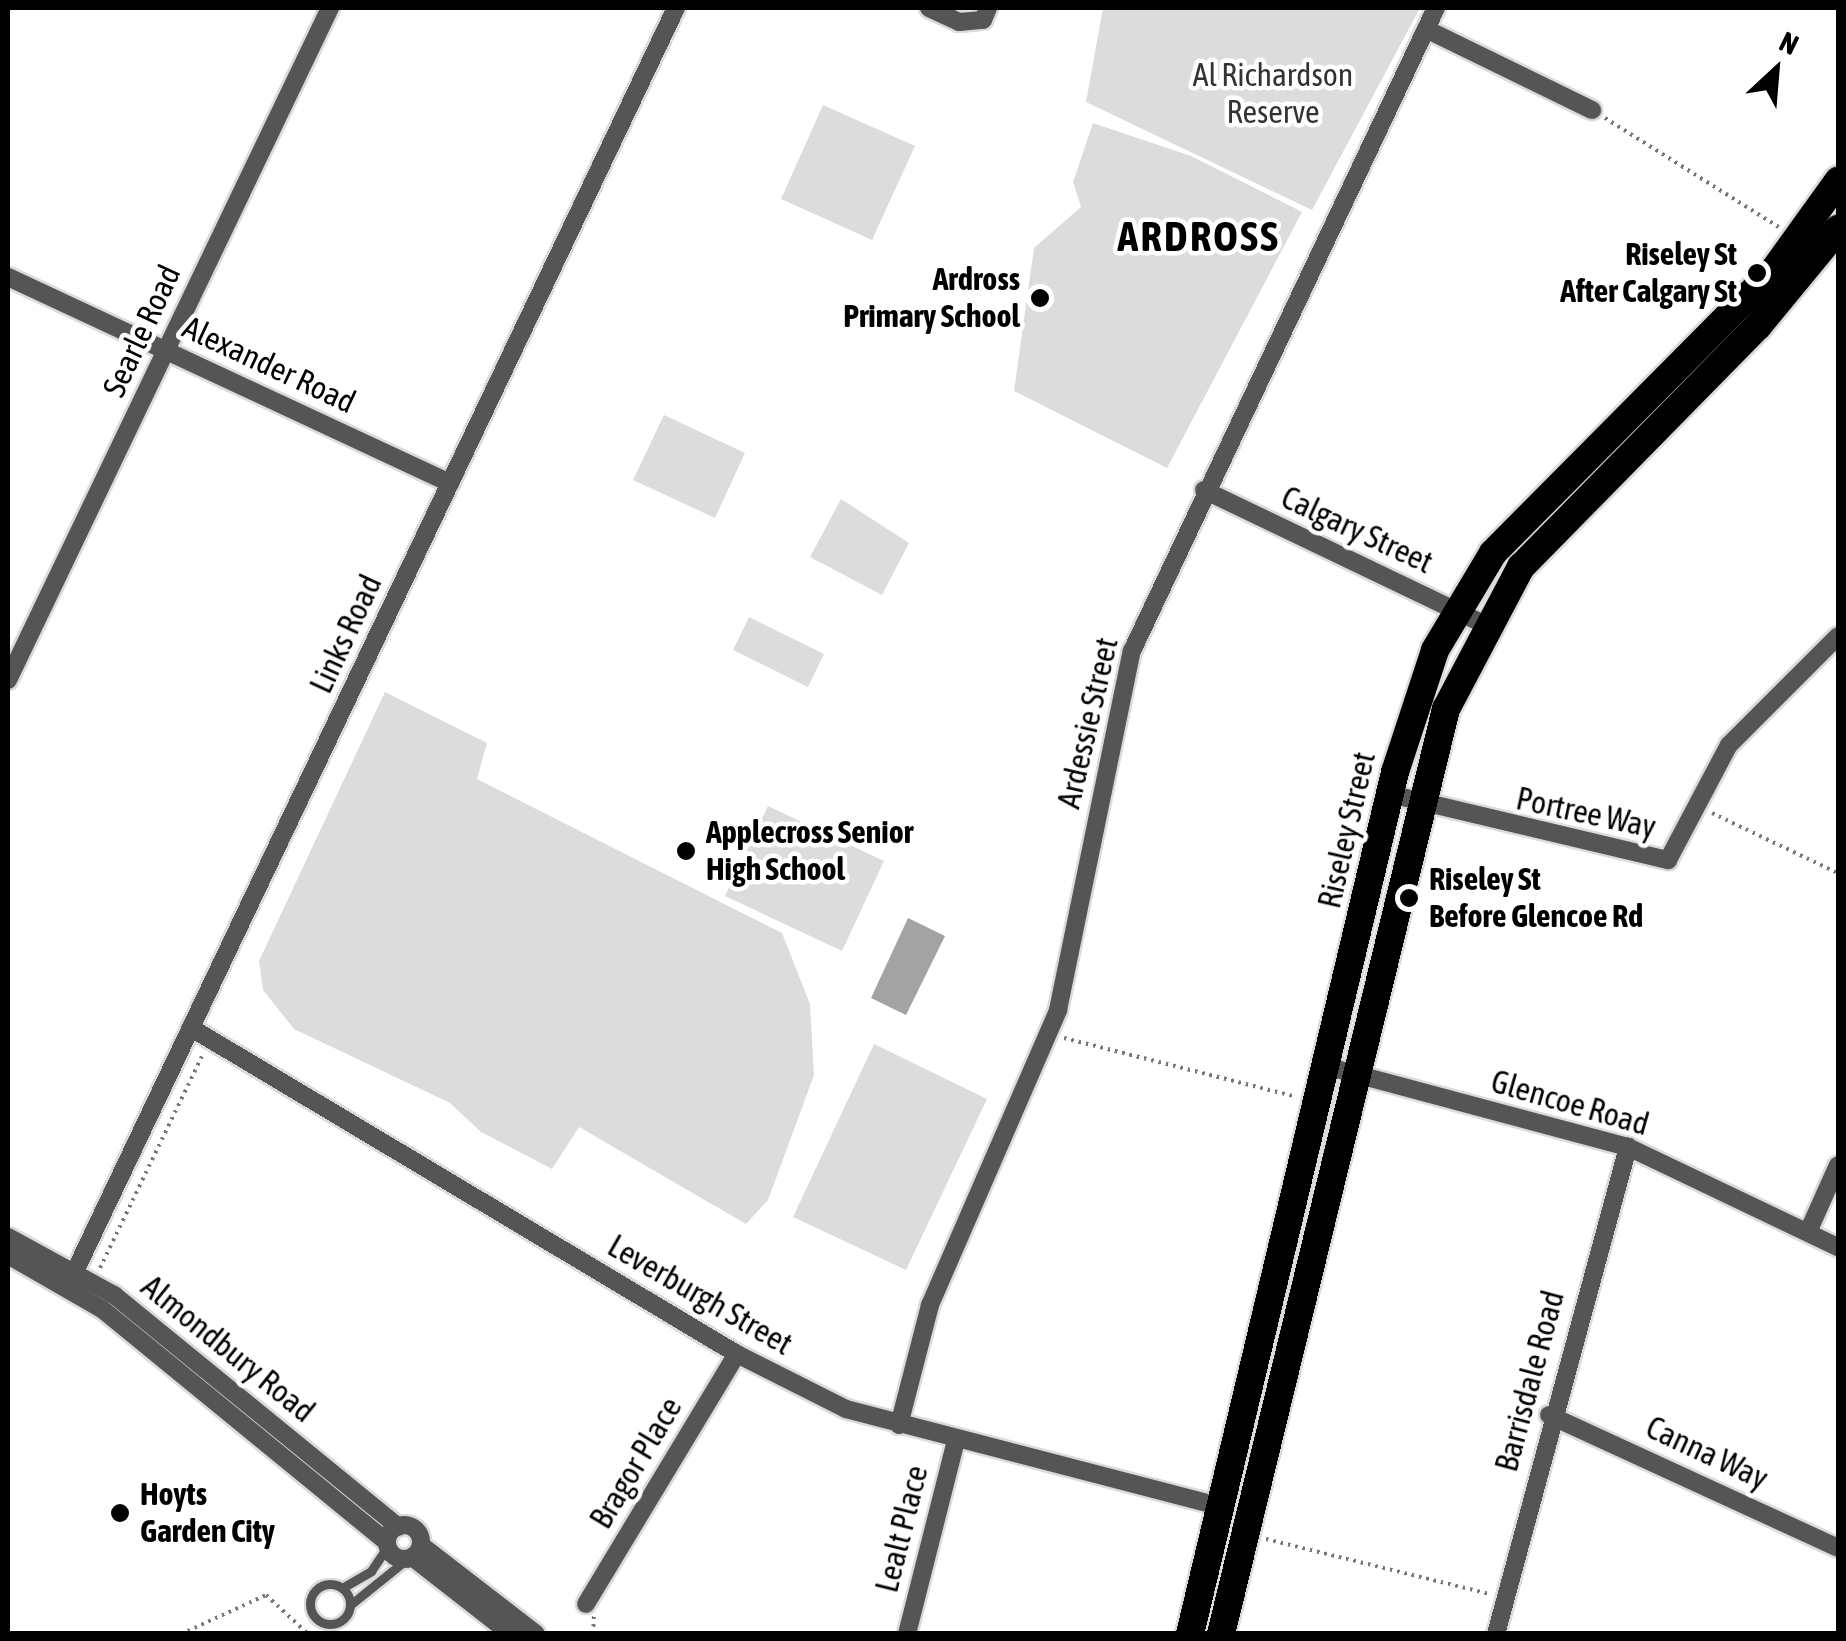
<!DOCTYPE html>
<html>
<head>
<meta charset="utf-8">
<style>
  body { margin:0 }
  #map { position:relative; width:1846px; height:1641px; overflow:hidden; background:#fff; font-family:"Asap Condensed",sans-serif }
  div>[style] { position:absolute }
  .green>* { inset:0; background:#dcdcdc }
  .water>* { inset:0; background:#a3a3a3 }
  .path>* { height:4px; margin-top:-2px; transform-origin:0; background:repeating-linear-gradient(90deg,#777 0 2.5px,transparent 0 7.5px) }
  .roads { filter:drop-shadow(2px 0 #dbdbdb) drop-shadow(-2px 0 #dbdbdb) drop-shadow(0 2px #dbdbdb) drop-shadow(0 -2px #dbdbdb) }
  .service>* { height:9px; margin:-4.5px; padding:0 4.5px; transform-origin:4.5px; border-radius:4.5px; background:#555 }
  .service>.ring { margin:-4.5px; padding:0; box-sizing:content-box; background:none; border:9px solid #555; border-radius:50% }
  .minor>* { height:18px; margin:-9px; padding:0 9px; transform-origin:9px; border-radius:9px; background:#555 }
  .minor>.ring { margin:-9px; padding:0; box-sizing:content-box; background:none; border:18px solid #555; border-radius:50% }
  .trunk>* { height:28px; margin:-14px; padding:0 14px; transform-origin:14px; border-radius:14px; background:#000 }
  .dots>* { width:28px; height:28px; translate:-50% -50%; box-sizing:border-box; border:5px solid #fff; border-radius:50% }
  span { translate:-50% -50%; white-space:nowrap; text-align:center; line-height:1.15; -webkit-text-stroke:9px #fff; paint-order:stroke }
  .park-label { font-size:32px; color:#333 }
  .poi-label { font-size:32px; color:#000; font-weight:700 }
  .right { translate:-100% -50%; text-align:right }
  .left { translate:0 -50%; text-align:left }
  .street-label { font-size:32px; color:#000 }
  .district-label { font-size:42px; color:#000; font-weight:700; letter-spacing:2.5px }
  .frame { position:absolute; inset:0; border:10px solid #000; pointer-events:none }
  .north { position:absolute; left:1726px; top:20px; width:100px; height:100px; -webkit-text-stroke:8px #fff; paint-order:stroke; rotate:26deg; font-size:28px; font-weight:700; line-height:40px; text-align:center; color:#000 }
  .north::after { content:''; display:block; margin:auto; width:35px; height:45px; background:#000; clip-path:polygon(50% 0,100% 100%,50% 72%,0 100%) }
</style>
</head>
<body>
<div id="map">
  <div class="green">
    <i style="clip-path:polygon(1103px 8px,1420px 8px,1312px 210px,1086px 102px)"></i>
    <i style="clip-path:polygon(823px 105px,915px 146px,872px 240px,781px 199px)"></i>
    <i style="clip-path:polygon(1093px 123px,1191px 156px,1302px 212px,1167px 468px,1014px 391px,1034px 248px,1081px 207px,1073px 182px)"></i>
    <i style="clip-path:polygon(664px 415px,745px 453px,715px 518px,633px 480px)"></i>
    <i style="clip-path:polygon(841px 499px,909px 543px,882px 595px,810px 557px)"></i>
    <i style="clip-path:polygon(749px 617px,824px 654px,808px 687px,733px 650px)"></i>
    <i style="clip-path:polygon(385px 692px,487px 743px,477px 779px,782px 933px,810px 1004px,814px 1075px,768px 1200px,746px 1224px,579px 1127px,552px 1169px,481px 1132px,450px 1103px,294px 1029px,263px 990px,259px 961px)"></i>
    <i style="clip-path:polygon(768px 806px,884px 861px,842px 951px,725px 896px)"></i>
    <i style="clip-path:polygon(874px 1044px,987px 1099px,906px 1270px,793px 1217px)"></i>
  </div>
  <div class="water">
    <i style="clip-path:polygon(908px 918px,945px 936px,906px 1015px,871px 998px)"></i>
  </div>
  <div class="path">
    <i style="left:1605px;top:118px;width:205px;rotate:32.1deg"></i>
    <i style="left:1712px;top:813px;width:140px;rotate:25.5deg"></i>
    <i style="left:1064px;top:1038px;width:240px;rotate:14.2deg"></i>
    <i style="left:100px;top:1268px;width:235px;rotate:-64.3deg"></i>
    <i style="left:1266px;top:1539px;width:231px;rotate:13.8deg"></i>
    <i style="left:181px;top:1634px;width:94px;rotate:-24.6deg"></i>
    <i style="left:266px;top:1595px;width:57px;rotate:42.9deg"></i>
    <i style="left:593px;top:1634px;width:18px;rotate:-87deg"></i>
  </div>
  <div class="roads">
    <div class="service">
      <i class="ring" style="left:310px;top:1584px;width:31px;height:31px"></i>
      <i style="left:342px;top:1588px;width:34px;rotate:-30deg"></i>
      <i style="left:371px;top:1571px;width:30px;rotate:-56deg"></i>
      <i style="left:350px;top:1605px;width:73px;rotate:-38.9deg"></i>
    </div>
    <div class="minor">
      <i style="left:929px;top:8px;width:33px;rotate:25deg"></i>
      <i style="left:959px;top:22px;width:24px;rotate:-5deg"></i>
      <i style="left:983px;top:20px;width:13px;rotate:-67deg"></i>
      <i style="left:1426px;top:29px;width:185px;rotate:26deg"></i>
      <i style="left:8px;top:277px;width:488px;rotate:25deg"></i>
      <i style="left:1204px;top:490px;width:310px;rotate:25.6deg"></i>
      <i style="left:8px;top:680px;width:745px;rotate:-64.4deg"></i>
      <i style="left:1390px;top:794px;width:286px;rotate:13.4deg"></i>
      <i style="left:1668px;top:860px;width:130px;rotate:-62.1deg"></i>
      <i style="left:1729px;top:745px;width:154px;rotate:-45deg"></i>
      <i style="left:193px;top:1029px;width:634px;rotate:30.86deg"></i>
      <i style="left:737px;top:1354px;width:122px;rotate:26.8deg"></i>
      <i style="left:846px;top:1409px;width:389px;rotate:14.6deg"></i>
      <i style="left:1329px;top:1067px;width:310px;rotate:15deg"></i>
      <i style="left:1628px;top:1147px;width:233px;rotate:25.5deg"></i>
      <i style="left:1808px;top:1232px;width:73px;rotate:-65.9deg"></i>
      <i style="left:8px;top:1237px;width:121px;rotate:28.7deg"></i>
      <i style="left:114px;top:1295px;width:367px;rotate:39.2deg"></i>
      <i style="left:8px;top:1255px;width:108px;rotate:29.9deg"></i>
      <i style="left:102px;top:1309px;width:368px;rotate:39.3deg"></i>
      <i style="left:69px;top:1284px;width:1413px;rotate:-64.56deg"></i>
      <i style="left:1549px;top:1415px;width:318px;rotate:24.7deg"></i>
      <i style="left:899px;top:1425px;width:124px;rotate:-75.5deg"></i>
      <i style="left:930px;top:1305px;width:322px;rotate:-66.5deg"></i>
      <i style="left:1058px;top:1010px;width:367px;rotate:-78.4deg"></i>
      <i style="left:1132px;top:651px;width:711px;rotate:-64.7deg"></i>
      <i class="ring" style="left:387px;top:1525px;width:16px;height:16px"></i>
      <i style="left:421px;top:1545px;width:145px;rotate:37.7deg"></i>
      <i style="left:412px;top:1557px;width:125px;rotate:37.9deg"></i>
      <i style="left:586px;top:1604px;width:292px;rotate:-58.9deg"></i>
      <i style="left:907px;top:1634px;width:200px;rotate:-75.8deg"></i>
      <i style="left:1496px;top:1634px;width:505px;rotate:-74.83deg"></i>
    </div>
    <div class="trunk">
      <i style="left:1190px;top:1634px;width:886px;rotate:-76.62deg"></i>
      <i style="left:1395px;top:772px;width:128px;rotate:-71.8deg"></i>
      <i style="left:1435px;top:650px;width:113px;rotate:-59.1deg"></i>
      <i style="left:1493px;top:553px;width:399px;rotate:-45.2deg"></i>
      <i style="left:1774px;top:270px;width:110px;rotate:-54.3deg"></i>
      <i style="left:1221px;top:1634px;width:952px;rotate:-76.33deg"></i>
      <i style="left:1446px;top:709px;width:161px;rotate:-62.2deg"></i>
      <i style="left:1521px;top:567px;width:338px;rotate:-45.5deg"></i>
      <i style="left:1758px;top:326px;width:126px;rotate:-50.5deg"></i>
    </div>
  </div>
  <div class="dots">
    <i style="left:1757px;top:273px;background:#000"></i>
    <i style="left:1040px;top:298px;background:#000"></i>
    <i style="left:686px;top:851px;background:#000"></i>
    <i style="left:1409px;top:898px;background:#000"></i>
    <i style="left:120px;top:1513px;background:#000"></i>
  </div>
  <div class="park-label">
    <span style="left:1273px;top:94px">Al Richardson<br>Reserve</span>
  </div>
  <div class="poi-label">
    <span class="right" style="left:1737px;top:273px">Riseley St<br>After Calgary St</span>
    <span class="right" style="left:1020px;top:298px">Ardross<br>Primary School</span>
    <span class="left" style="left:706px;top:851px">Applecross Senior<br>High School</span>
    <span class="left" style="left:1429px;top:898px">Riseley St<br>Before Glencoe Rd</span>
    <span class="left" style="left:140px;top:1513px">Hoyts<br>Garden City</span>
  </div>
  <div class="street-label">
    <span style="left:142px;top:331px;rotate:-65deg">Searle Road</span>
    <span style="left:269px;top:365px;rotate:25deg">Alexander Road</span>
    <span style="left:1357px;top:530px;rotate:25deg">Calgary Street</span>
    <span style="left:346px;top:634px;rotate:-65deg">Links Road</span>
    <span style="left:1088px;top:723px;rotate:-77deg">Ardessie Street</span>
    <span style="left:1586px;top:813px;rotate:12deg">Portree Way</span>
    <span style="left:1347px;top:830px;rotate:-77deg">Riseley Street</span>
    <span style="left:1570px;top:1103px;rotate:16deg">Glencoe Road</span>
    <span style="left:700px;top:1295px;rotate:30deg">Leverburgh Street</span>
    <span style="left:228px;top:1349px;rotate:39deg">Almondbury Road</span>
    <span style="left:1530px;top:1381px;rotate:-75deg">Barrisdale Road</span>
    <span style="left:1707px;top:1453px;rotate:25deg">Canna Way</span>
    <span style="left:636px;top:1463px;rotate:-59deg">Bragor Place</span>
    <span style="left:902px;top:1529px;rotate:-76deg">Lealt Place</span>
  </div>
  <div class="district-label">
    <span style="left:1199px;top:236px">ARDROSS</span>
  </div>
  <div class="frame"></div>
  <div class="north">N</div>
</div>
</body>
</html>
